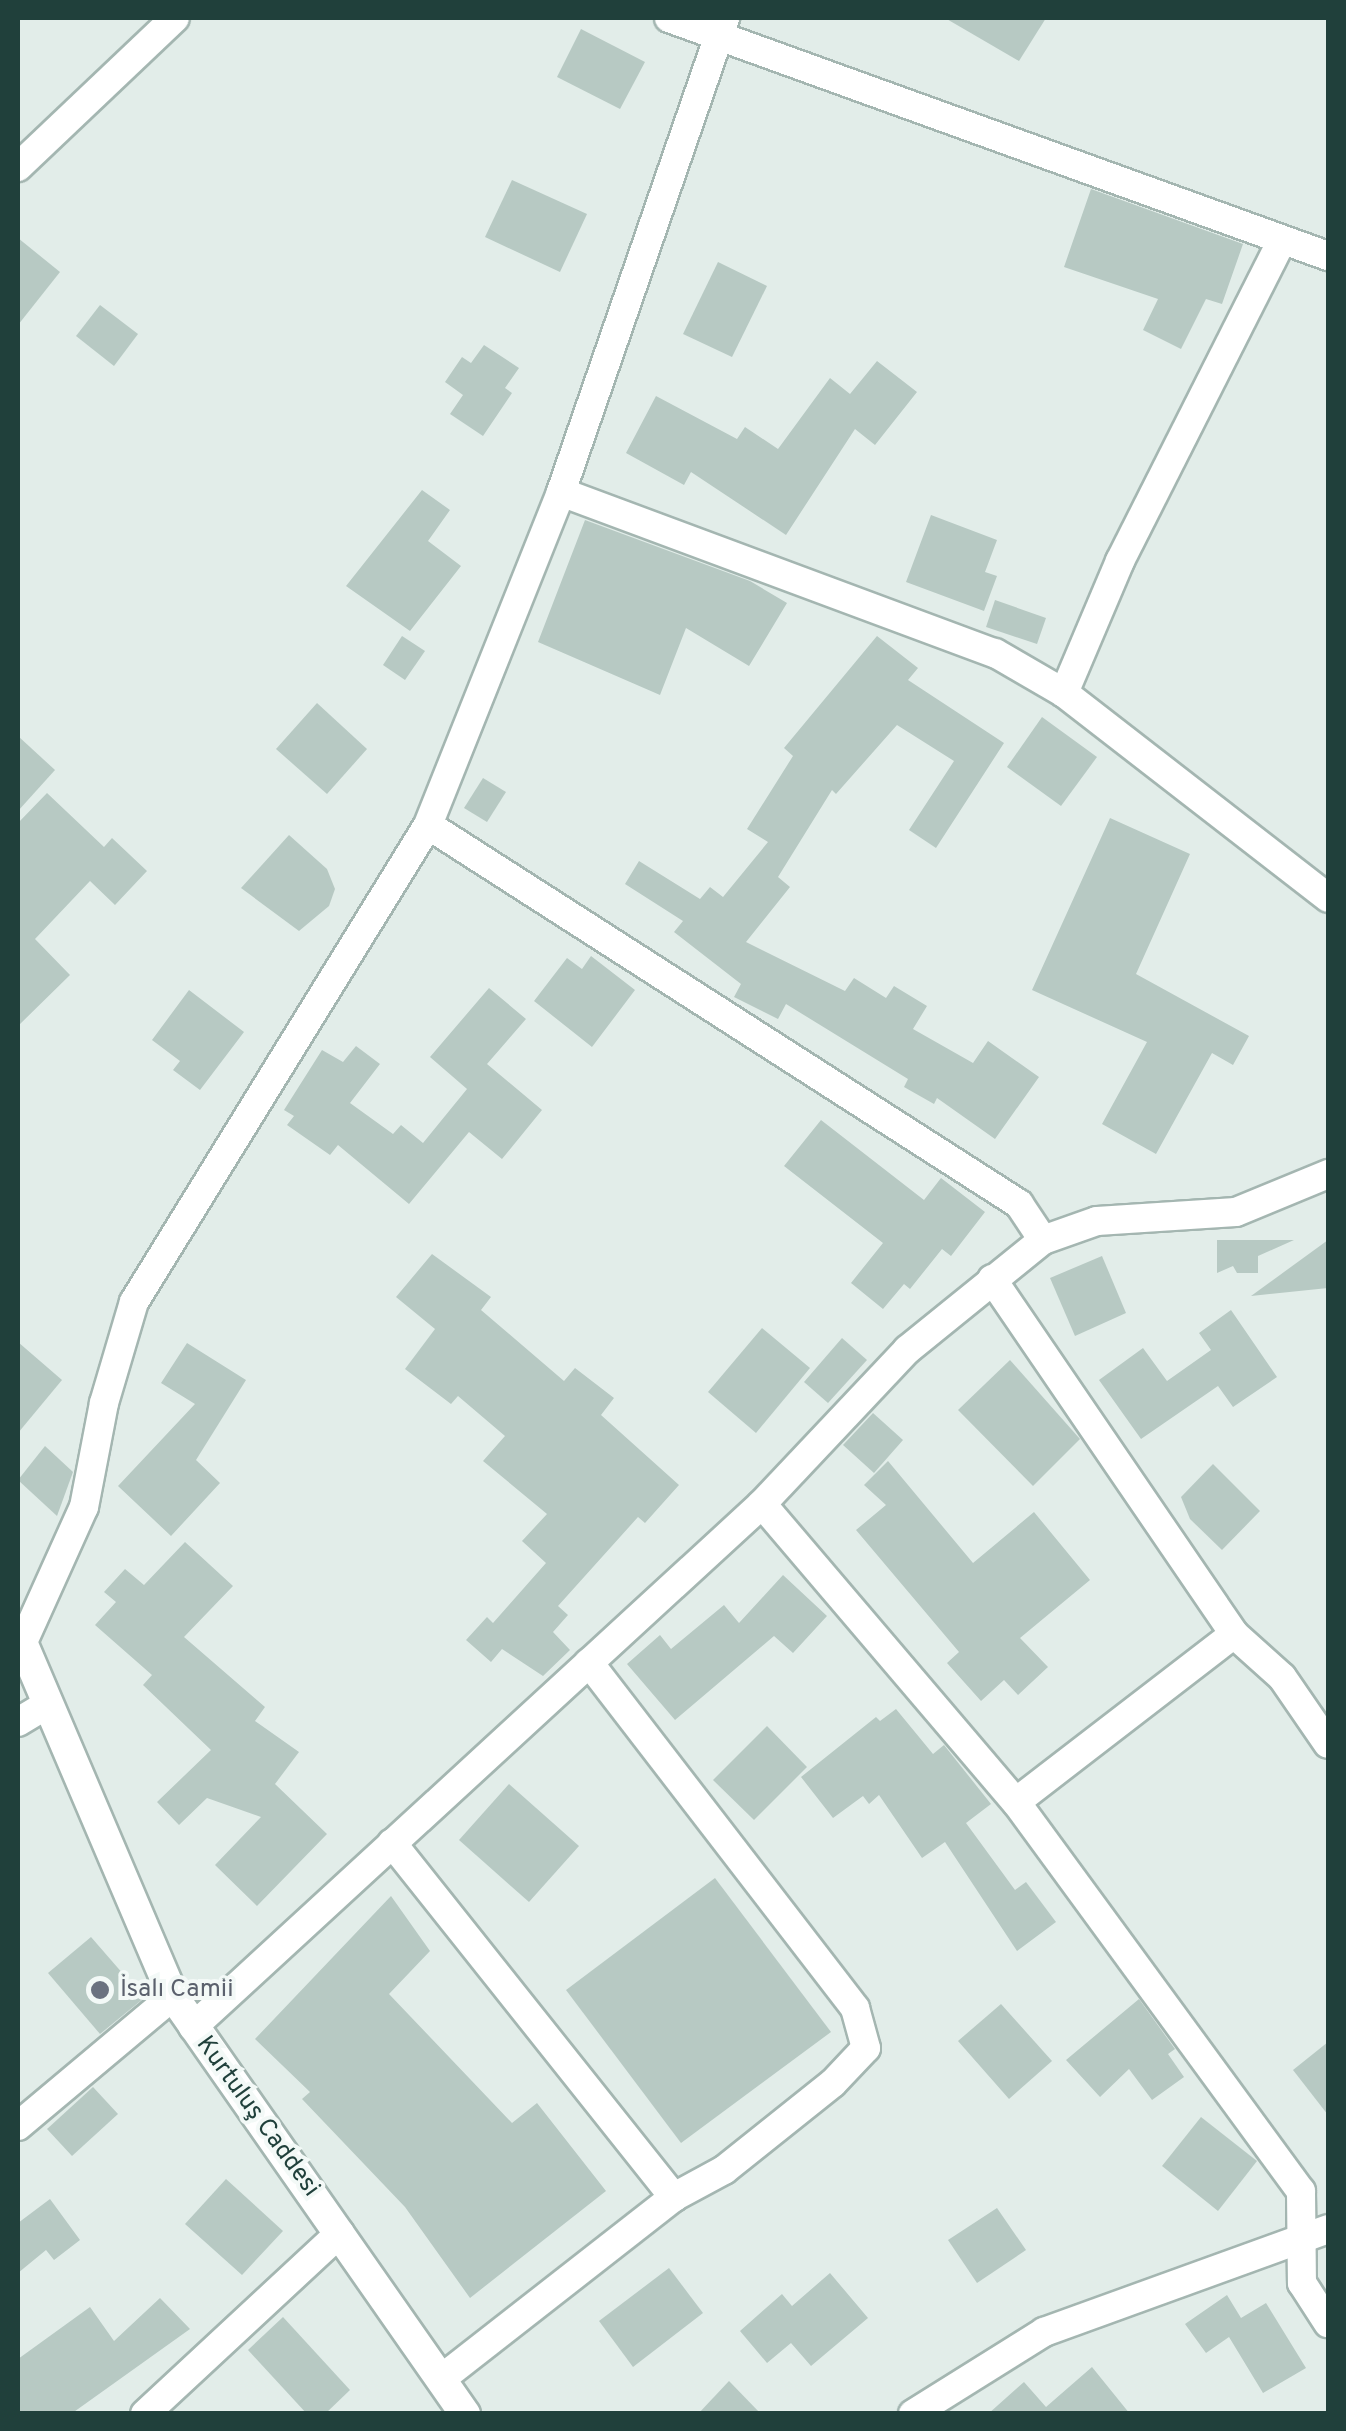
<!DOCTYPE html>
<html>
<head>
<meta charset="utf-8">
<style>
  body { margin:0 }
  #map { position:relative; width:1346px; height:2431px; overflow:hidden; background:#e2ede9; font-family:Overpass,sans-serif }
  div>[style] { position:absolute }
  .building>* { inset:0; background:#b7c9c3 }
  .roads { filter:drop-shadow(2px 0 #a4b6b1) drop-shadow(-2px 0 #a4b6b1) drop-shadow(0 2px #a4b6b1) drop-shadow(0 -2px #a4b6b1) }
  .street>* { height:28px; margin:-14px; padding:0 14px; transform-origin:14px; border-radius:14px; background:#fff }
  .secondary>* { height:30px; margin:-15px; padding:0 15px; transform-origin:15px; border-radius:15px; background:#fff }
  .dots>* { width:28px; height:28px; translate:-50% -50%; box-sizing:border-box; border:5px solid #f3f9f7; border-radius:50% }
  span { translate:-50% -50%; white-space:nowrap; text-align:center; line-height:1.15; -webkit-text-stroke:8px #f3f9f7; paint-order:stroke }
  .worship-label { font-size:25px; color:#5b616d }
  .left { translate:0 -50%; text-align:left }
  .street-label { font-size:25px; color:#20403b }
  .frame { position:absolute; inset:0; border:20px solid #20403b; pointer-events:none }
</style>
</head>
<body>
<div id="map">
  <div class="building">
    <i style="clip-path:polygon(945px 18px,1046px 18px,1019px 61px)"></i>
    <i style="clip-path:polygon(581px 29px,645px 62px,620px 109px,557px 77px)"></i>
    <i style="clip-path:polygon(512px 180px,587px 214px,560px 272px,485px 237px)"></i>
    <i style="clip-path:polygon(1091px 189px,1243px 244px,1222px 304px,1206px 299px,1181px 349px,1143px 330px,1158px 299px,1064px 267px)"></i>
    <i style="clip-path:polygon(18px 238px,60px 272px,18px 325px)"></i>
    <i style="clip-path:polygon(718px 262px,767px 286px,732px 357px,683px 334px)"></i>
    <i style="clip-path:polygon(100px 305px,138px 334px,114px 366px,76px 336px)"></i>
    <i style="clip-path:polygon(484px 345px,519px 368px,505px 388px,512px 393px,483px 436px,450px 414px,463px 395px,445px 382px,462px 357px,471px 363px)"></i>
    <i style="clip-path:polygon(877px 361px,917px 392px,875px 445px,855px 429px,786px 535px,691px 472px,684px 485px,626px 453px,656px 396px,737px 439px,745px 427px,778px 449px,830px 378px,850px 394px)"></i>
    <i style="clip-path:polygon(422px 490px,450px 510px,428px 541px,461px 566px,410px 631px,346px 586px)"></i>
    <i style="clip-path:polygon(931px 515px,997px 540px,985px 572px,997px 576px,984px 611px,906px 582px)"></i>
    <i style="clip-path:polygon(585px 520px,750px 581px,787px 603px,749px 666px,686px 628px,660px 695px,538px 642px)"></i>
    <i style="clip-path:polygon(995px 600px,1046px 618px,1037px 644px,986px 627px)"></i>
    <i style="clip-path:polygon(402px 636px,425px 651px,405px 680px,383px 665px)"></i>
    <i style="clip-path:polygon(877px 636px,918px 668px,908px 680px,1004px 743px,936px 848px,909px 830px,954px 761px,897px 725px,836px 794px,832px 790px,778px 877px,790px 887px,746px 942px,845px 991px,854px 978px,886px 998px,894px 986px,927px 1006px,913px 1029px,973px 1063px,988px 1041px,1039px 1077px,995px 1139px,937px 1098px,934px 1104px,904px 1087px,908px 1079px,786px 1004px,778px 1019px,734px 997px,741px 984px,674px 932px,683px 921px,625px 884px,639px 861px,700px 899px,710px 887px,723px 897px,768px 842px,747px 829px,793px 756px,784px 748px)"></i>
    <i style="clip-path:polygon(317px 703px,367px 749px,327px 794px,276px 749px)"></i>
    <i style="clip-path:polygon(1042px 717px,1097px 757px,1061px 806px,1007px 767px)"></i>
    <i style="clip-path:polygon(18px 736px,55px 770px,18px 811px)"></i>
    <i style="clip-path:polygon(483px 778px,506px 792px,487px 822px,464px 808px)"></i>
    <i style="clip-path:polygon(47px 793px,104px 847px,112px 838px,147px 871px,115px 905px,90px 881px,35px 939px,70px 975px,18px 1026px,18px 823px)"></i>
    <i style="clip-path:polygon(1110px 818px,1190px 854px,1136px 974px,1249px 1036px,1233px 1065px,1212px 1053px,1156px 1154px,1102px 1124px,1147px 1042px,1032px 990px)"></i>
    <i style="clip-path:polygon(289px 835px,327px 869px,335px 889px,329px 906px,299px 931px,241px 888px)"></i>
    <i style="clip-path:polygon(591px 956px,635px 990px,592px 1047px,534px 1001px,567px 958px,582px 969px)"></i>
    <i style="clip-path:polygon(489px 988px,526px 1019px,487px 1064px,542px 1110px,502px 1159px,469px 1132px,409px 1204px,338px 1145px,330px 1155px,287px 1125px,294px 1116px,284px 1110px,322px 1050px,343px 1062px,356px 1046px,380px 1064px,350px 1103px,393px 1134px,401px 1125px,423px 1143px,467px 1089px,430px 1057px)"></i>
    <i style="clip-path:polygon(189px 990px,244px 1032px,200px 1090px,173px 1070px,180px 1061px,152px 1040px)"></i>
    <i style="clip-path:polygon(821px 1120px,924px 1200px,941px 1178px,985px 1212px,951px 1256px,942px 1249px,910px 1289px,904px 1284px,883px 1309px,851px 1283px,883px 1243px,784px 1166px)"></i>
    <i style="clip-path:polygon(1217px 1240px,1294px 1240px,1258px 1256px,1258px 1273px,1237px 1273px,1233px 1266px,1217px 1273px)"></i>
    <i style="clip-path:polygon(1328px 1240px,1328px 1288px,1251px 1296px)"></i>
    <i style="clip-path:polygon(432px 1254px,491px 1297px,481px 1310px,564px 1381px,575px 1368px,614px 1398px,601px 1415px,679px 1485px,645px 1523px,638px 1517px,558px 1606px,568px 1615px,553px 1632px,570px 1650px,543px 1676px,502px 1649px,491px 1662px,466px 1640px,487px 1617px,493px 1623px,546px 1563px,522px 1541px,547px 1514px,483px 1461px,505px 1436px,458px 1396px,451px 1404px,405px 1369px,435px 1329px,396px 1297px)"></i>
    <i style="clip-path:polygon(1102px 1256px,1126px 1313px,1075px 1336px,1050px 1278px)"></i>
    <i style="clip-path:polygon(1231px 1310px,1277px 1377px,1233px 1407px,1218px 1386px,1141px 1439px,1099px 1380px,1143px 1348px,1167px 1381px,1211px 1350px,1199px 1333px)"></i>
    <i style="clip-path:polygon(762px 1328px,810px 1368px,756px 1433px,708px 1392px)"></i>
    <i style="clip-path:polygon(842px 1338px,867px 1360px,828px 1403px,804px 1382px)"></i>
    <i style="clip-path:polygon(18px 1342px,62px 1380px,18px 1433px)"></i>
    <i style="clip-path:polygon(187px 1343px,246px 1380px,196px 1460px,220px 1483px,171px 1536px,118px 1486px,195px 1404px,161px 1383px)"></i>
    <i style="clip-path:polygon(1010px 1360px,1080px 1439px,1033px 1486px,958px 1410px)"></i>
    <i style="clip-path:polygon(873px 1413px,903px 1440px,874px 1473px,843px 1445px)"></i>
    <i style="clip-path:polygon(45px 1446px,73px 1472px,57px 1516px,18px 1480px)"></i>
    <i style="clip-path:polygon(888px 1461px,973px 1563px,1034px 1512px,1090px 1580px,1020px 1638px,1048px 1667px,1018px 1695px,1004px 1680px,981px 1701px,947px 1663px,959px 1652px,856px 1530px,886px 1505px,864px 1485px)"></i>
    <i style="clip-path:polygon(1213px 1464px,1260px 1511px,1222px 1550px,1190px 1519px,1181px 1497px)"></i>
    <i style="clip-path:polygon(185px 1542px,233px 1586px,184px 1637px,265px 1707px,255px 1721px,299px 1752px,275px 1784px,327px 1834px,257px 1906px,215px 1865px,261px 1817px,207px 1798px,179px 1825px,157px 1802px,211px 1750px,143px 1685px,152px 1675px,95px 1625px,116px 1602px,104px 1592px,125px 1569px,144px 1585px)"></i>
    <i style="clip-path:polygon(783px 1575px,827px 1616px,793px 1653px,774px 1636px,675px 1720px,627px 1664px,660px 1635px,671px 1649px,724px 1605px,739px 1623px)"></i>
    <i style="clip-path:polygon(896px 1709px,933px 1754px,944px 1745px,991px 1804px,966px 1823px,1015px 1890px,1026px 1882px,1056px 1922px,1017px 1951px,945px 1842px,922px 1858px,879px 1795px,869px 1804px,863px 1796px,833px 1818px,801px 1777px,876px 1717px,880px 1721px)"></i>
    <i style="clip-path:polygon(767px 1726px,807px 1767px,754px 1820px,713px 1780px)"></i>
    <i style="clip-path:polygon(509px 1784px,579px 1846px,529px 1902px,459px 1840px)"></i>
    <i style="clip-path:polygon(715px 1878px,831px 2032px,681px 2143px,566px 1990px)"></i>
    <i style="clip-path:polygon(391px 1896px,430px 1951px,389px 1994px,512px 2123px,537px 2103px,606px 2191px,470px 2298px,405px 2207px,302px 2099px,310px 2092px,255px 2039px)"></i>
    <i style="clip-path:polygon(91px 1937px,144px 1998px,100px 2034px,48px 1973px)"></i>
    <i style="clip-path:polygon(1139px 1999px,1175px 2049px,1168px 2054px,1184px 2077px,1152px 2100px,1129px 2069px,1100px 2097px,1066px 2060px)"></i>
    <i style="clip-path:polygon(1001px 2004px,1052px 2061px,1009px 2099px,958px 2041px)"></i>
    <i style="clip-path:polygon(1328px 2042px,1328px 2115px,1293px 2070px)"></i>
    <i style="clip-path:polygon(93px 2087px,118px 2114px,72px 2156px,47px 2129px)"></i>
    <i style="clip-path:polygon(1201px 2117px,1257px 2161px,1218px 2211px,1162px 2166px)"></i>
    <i style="clip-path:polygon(226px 2179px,283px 2231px,242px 2275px,185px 2224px)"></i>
    <i style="clip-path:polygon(50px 2199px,80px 2240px,54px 2260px,46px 2250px,18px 2273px,18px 2223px)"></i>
    <i style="clip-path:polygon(997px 2208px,1026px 2250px,977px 2283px,948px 2240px)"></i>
    <i style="clip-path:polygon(669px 2268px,703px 2313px,633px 2367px,599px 2321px)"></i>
    <i style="clip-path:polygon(830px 2273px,868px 2318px,811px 2366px,791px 2343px,767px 2363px,740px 2331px,782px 2294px,792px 2306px)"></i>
    <i style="clip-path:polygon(1227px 2295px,1241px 2318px,1266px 2303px,1306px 2368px,1263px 2393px,1229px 2337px,1206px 2353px,1185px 2324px)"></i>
    <i style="clip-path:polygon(160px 2298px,190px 2329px,71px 2414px,18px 2414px,18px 2359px,90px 2307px,114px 2341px)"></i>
    <i style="clip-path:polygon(283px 2317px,350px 2390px,325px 2414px,307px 2414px,248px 2350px)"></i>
    <i style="clip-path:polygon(1092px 2367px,1130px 2414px,988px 2414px,1024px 2382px,1046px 2407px)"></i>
    <i style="clip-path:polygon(729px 2381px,761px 2414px,698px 2414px)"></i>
  </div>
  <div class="roads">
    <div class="street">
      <i style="left:669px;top:18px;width:701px;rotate:19.86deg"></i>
      <i style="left:18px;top:167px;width:216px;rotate:-43.5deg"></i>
      <i style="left:561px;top:492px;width:463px;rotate:20.4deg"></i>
      <i style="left:995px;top:653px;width:80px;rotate:30.1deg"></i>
      <i style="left:1064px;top:693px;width:334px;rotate:37.8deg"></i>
      <i style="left:1064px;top:693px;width:143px;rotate:-67deg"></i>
      <i style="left:1120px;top:561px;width:357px;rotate:-63.2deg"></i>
      <i style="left:428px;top:825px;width:702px;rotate:32.67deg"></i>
      <i style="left:1019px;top:1204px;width:43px;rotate:56.3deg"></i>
      <i style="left:992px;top:1279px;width:430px;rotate:55.7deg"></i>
      <i style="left:1234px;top:1634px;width:275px;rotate:142.4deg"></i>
      <i style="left:762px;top:1504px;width:392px;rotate:49.6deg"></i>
      <i style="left:1016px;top:1802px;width:482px;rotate:53.8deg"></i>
      <i style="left:1301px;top:2191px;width:92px;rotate:89.4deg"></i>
      <i style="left:1302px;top:2283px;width:48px;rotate:57deg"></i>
      <i style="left:1234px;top:1634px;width:64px;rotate:41.9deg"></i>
      <i style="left:1282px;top:1677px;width:81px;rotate:55.5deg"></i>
      <i style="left:23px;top:1642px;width:148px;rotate:-65.7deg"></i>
      <i style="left:84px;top:1507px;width:106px;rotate:-79.1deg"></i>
      <i style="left:104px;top:1403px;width:105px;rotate:-73.5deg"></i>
      <i style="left:134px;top:1302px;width:560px;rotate:-58.35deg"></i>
      <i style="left:428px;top:825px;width:359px;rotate:-68.2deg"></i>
      <i style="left:561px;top:492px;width:502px;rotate:-70.91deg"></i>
      <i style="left:18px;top:1722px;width:31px;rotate:-31deg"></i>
      <i style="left:392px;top:1843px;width:453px;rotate:51.5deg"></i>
      <i style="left:193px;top:2027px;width:773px;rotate:-42.59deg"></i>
      <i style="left:762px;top:1504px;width:212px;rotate:-46.7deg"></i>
      <i style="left:907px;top:1350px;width:175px;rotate:-39deg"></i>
      <i style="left:1043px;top:1240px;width:57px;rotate:-19.4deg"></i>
      <i style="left:1097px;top:1221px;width:139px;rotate:-3.7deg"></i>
      <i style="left:1236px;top:1212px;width:100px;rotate:-22.4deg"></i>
      <i style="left:18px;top:2126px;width:202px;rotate:-40deg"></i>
      <i style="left:441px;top:2379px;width:296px;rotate:-38deg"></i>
      <i style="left:674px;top:2197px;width:57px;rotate:-28.4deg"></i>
      <i style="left:724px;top:2170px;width:139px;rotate:-38.6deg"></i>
      <i style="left:833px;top:2083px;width:48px;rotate:-46.7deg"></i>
      <i style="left:866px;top:2048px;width:41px;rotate:-105.4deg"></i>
      <i style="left:855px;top:2008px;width:436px;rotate:-127.6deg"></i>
      <i style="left:145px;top:2414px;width:266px;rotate:-42.9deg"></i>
      <i style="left:913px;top:2414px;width:155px;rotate:-32deg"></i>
      <i style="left:1044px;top:2332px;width:302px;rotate:-19.9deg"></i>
    </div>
    <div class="secondary">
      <i style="left:18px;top:1633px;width:395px;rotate:66.9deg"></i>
      <i style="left:173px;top:1996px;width:510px;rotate:55.06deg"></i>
    </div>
  </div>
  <div class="dots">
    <i style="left:100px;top:1990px;background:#6b7280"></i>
  </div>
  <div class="worship-label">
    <span class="left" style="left:120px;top:1990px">İsalı Camii</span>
  </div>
  <div class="street-label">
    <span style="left:257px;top:2117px;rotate:54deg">Kurtuluş Caddesi</span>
  </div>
  <div class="frame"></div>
</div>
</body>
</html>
